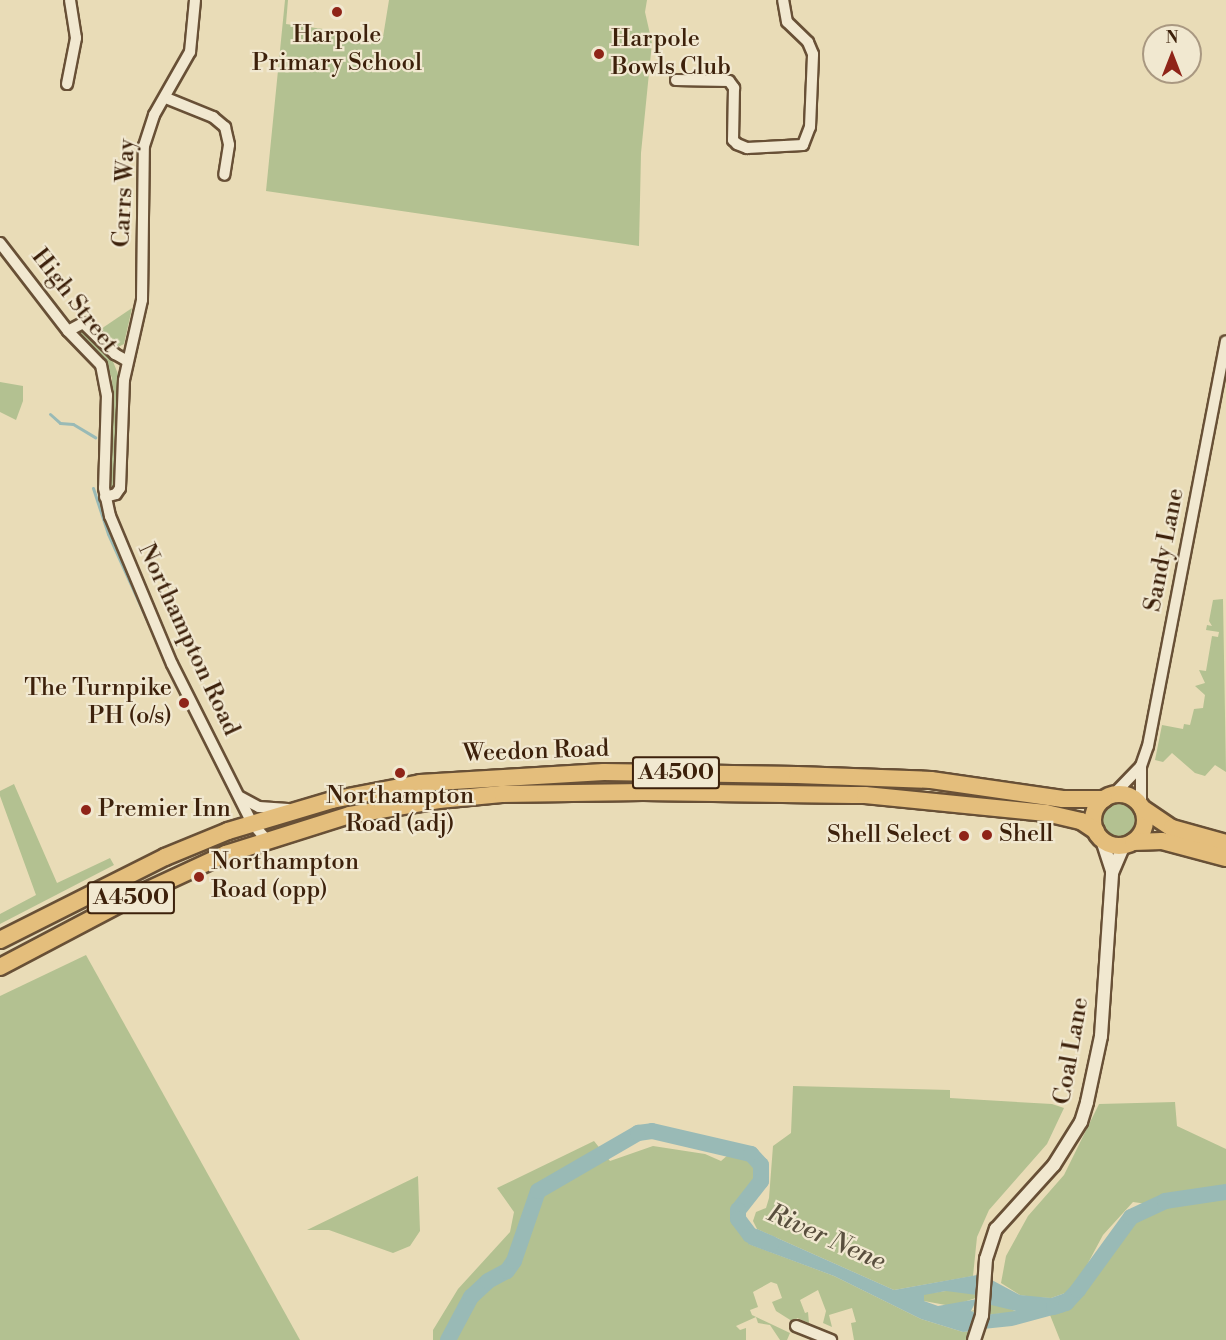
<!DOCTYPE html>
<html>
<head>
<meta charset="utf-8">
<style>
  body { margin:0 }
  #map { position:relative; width:1226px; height:1340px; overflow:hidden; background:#e9dcb7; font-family:"Libre Bodoni",serif }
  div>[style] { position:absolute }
  .green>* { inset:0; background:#b3c191 }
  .round { border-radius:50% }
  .water>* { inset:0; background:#99bab6 }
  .stream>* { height:3px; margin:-1.5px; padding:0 1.5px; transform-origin:1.5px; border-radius:1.5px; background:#99bab6 }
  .river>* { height:16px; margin:-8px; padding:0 8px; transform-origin:8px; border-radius:8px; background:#99bab6 }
  .roads { filter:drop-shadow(2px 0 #685036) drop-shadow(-2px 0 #685036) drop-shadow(0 2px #685036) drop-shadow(0 -2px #685036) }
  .minor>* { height:10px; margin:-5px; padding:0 5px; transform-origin:5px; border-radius:5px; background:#f1e8d0 }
  .tertiary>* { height:12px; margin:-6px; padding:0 6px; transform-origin:6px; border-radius:6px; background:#f1e8d0 }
  .trunk>* { height:16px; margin:-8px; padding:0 8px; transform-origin:8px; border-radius:8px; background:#e4be7c }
  .trunk>.ring { margin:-8px; padding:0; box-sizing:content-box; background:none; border:16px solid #e4be7c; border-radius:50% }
  .dots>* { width:16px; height:16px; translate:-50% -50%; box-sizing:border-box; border:3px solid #f1e8d0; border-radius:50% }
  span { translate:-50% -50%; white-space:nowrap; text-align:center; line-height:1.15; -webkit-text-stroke:4.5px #f1e8d0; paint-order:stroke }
  .shield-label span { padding:2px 4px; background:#f1e8d0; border:2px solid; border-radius:4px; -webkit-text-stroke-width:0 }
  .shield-label { font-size:22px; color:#3d210b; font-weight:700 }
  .poi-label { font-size:24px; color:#3d210b }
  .left { translate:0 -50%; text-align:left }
  .right { translate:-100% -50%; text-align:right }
  .street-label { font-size:24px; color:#3d210b }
  .water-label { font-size:26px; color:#594f3e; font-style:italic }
  .north { position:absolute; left:1142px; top:24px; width:60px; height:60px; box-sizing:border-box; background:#f1e8d0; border:2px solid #a99881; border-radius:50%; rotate:0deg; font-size:16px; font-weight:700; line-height:24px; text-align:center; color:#3d210b }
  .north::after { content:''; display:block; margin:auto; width:21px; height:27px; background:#8f2418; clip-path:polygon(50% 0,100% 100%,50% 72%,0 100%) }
</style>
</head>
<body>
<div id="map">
  <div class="green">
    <i style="clip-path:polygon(285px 0,288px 0,286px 24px,383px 37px,389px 0,647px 0,645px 12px,652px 43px,641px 153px,639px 246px,266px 191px)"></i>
    <i style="clip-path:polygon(132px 308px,124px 344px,116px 348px,98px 331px)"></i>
    <i style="clip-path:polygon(80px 326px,112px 359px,118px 374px,114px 490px,108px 489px,112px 378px,104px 359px,76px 332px)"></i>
    <i style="clip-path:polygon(0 382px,23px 386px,23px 401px,16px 420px,0 412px)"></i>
    <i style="clip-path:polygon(1223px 599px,1226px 772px,1215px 765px,1205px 776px,1195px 773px,1172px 753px,1163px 762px,1155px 760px,1162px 725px,1183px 729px,1184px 724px,1190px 725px,1194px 709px,1203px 708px,1205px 695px,1195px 686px,1205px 683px,1199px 670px,1206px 671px,1212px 636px,1218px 637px,1219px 632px,1206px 630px,1207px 625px,1212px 626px,1209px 621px,1213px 600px)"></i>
    <i style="clip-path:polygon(14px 784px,57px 883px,110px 858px,114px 865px,0 924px,0 914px,36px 895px,0 796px,0 791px)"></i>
    <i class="round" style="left:1102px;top:802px;width:36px;height:36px"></i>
    <i style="clip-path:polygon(86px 955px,300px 1340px,0 1340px,0 996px)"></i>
    <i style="clip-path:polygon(793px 1086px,950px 1090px,950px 1098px,1052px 1104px,1064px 1108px,1047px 1144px,989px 1210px,977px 1237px,973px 1276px,894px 1290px,757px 1229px,753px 1221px,756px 1212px,766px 1208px,769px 1198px,773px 1146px,791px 1133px)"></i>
    <i style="clip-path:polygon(1175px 1102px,1177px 1126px,1226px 1149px,1226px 1188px,1164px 1197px,1147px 1204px,1133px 1202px,1103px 1235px,1080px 1278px,1068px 1292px,1051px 1298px,1032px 1297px,1020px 1295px,1001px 1283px,1006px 1256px,1028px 1216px,1064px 1175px,1099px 1104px)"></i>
    <i style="clip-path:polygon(594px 1141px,610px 1161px,653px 1146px,705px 1154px,721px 1161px,736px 1148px,751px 1154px,761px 1165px,761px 1181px,738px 1210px,738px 1218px,753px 1237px,749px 1244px,834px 1276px,921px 1319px,963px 1332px,972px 1331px,966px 1340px,854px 1340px,851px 1323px,856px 1322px,852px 1308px,829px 1315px,832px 1327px,823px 1323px,826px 1311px,818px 1290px,800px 1300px,805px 1313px,808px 1312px,809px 1323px,797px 1318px,795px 1323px,776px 1311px,772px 1302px,782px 1298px,777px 1284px,771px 1282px,753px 1292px,758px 1307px,750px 1310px,752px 1315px,790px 1333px,787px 1340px,780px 1340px,770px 1325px,758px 1323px,756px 1317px,736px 1326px,740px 1330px,746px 1328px,746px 1340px,433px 1340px,433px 1330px,458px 1289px,510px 1232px,514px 1212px,497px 1188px)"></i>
    <i style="clip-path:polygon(418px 1176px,420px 1231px,410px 1246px,393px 1253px,329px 1230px,307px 1230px)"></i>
    <i style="clip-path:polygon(1226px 1192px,1226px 1340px,1060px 1340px,1050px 1315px,1074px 1305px,1131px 1217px,1165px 1201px)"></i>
    <i style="clip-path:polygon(946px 1291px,960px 1291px,982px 1296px,951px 1306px,924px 1301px,924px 1294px)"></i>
    <i style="clip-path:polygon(993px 1304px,1004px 1306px,1017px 1312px,985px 1315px,971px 1311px)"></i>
  </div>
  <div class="water">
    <i style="clip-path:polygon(757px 1229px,894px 1290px,977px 1275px,977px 1295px,946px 1291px,924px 1295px,924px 1301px,938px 1306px,977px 1299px,971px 1311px,976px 1313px,972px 1331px,963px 1332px,921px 1319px,834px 1276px,748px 1244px)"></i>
    <i style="clip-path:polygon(988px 1278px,1020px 1295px,1051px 1298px,1068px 1292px,1078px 1300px,1064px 1312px,1012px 1326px,983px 1329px,985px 1315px,1016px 1311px,987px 1304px)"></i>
  </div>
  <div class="stream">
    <i style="left:50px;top:414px;width:13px;rotate:42deg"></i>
    <i style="left:60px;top:423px;width:13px;rotate:4deg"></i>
    <i style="left:73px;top:424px;width:26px;rotate:31deg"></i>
    <i style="left:93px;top:488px;width:48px;rotate:71.9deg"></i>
    <i style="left:108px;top:534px;width:178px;rotate:65.7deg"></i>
  </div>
  <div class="river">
    <i style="left:1054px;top:1307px;width:13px;rotate:-18deg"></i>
    <i style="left:1066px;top:1303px;width:18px;rotate:-47deg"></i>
    <i style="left:1078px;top:1290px;width:90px;rotate:-54deg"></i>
    <i style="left:1131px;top:1217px;width:38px;rotate:-25deg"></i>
    <i style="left:1165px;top:1201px;width:62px;rotate:-8.4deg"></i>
    <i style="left:448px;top:1340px;width:49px;rotate:-61.9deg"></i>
    <i style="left:471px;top:1297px;width:23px;rotate:-43deg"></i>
    <i style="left:488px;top:1281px;width:21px;rotate:-28deg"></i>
    <i style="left:507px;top:1271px;width:12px;rotate:-55deg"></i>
    <i style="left:514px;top:1261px;width:74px;rotate:-71.1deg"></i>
    <i style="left:538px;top:1191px;width:116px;rotate:-30.1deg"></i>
    <i style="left:638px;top:1133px;width:14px;rotate:-8deg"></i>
    <i style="left:652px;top:1131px;width:102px;rotate:13.1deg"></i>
    <i style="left:751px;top:1154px;width:15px;rotate:48deg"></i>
    <i style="left:761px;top:1165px;width:16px;rotate:90deg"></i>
    <i style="left:761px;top:1181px;width:37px;rotate:128deg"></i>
    <i style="left:738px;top:1210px;width:9px;rotate:90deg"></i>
    <i style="left:738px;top:1219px;width:20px;rotate:53deg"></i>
    <i style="left:750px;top:1235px;width:23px;rotate:23deg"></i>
  </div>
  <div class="roads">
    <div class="minor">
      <i style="left:676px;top:80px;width:53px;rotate:1.1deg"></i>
      <i style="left:729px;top:81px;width:9px;rotate:54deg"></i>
      <i style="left:734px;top:88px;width:52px;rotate:91.1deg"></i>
      <i style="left:733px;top:140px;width:6px;rotate:45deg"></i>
      <i style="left:737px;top:144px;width:11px;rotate:22deg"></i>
      <i style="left:747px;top:148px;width:56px;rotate:-3.1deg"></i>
      <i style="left:803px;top:145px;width:19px;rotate:-69deg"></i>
      <i style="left:810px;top:127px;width:73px;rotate:-87.6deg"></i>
      <i style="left:813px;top:54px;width:13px;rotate:-113deg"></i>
      <i style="left:808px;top:42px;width:29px;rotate:-136deg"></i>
      <i style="left:787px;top:22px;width:22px;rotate:-100deg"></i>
      <i style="left:67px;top:84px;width:47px;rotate:-78.9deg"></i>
      <i style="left:76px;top:38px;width:38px;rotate:-99deg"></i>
      <i style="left:166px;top:98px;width:51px;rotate:22deg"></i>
      <i style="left:213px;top:117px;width:16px;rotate:40deg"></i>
      <i style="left:225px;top:127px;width:18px;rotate:77deg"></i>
      <i style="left:229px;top:145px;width:30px;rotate:99deg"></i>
      <i style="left:0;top:243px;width:111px;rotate:52.3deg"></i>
      <i style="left:68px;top:331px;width:47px;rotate:45.9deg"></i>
      <i style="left:101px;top:365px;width:31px;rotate:79deg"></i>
      <i style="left:107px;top:395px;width:93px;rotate:91.8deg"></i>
      <i style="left:104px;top:488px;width:29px;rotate:78deg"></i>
      <i style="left:110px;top:516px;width:160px;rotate:67.3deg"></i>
      <i style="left:172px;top:664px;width:178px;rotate:63.3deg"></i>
      <i style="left:252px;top:823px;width:21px;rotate:49deg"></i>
      <i style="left:68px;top:331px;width:17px;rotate:-28deg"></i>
      <i style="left:83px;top:323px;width:45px;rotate:44.1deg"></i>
      <i style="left:115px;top:354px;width:13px;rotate:29deg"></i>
      <i style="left:105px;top:497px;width:11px;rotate:-15deg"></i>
      <i style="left:116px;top:494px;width:7px;rotate:-56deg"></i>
      <i style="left:120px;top:488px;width:108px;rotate:-87.9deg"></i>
      <i style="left:124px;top:380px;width:82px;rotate:-77.3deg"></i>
      <i style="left:142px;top:300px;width:154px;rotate:-89.3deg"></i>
      <i style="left:144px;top:146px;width:33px;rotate:-72deg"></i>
      <i style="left:154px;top:115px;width:73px;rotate:-60.3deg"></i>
      <i style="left:190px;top:52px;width:52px;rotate:-84.5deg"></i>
      <i style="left:1141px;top:766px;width:39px;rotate:90deg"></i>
      <i style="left:1113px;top:795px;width:40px;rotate:-46deg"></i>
      <i style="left:1141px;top:766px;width:21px;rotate:-71deg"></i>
      <i style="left:1148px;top:746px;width:412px;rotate:-79.1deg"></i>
      <i style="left:240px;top:797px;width:21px;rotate:28deg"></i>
      <i style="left:259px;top:807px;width:29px;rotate:4deg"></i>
      <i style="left:796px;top:1326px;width:38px;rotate:22deg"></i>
    </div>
    <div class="tertiary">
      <i style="left:1102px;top:840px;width:33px;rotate:72deg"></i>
      <i style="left:974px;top:1340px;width:26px;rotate:-72deg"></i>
      <i style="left:982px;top:1315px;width:56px;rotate:-85.9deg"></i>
      <i style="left:986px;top:1259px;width:32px;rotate:-72deg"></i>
      <i style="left:996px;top:1229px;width:86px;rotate:-47.8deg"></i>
      <i style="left:1054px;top:1165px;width:51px;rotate:-57.9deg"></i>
      <i style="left:1081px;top:1122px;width:21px;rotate:-73deg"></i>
      <i style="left:1087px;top:1102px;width:67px;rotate:-78deg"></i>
      <i style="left:1101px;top:1036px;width:163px;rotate:-86.1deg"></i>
      <i style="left:1112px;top:873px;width:30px;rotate:-67deg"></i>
    </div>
    <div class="trunk">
      <i class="ring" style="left:1093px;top:794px;width:36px;height:36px"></i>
      <i style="left:1142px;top:808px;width:36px;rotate:34deg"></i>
      <i style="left:1172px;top:828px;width:56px;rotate:15.5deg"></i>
      <i style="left:1133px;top:842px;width:29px;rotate:-2deg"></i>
      <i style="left:1162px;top:841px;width:66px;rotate:14.9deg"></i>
      <i style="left:0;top:940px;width:185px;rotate:-26.7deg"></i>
      <i style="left:165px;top:857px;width:68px;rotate:-22.4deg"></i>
      <i style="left:228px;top:831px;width:109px;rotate:-16.6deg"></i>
      <i style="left:332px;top:800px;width:90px;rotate:-10.9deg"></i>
      <i style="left:420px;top:783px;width:184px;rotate:-3.4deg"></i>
      <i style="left:604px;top:772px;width:193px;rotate:0.9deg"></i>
      <i style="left:797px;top:775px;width:134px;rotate:2.1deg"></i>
      <i style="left:931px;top:780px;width:133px;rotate:8.2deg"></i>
      <i style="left:1063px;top:799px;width:41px"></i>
      <i style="left:0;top:967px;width:148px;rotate:-27.8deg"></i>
      <i style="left:131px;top:898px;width:105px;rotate:-24.9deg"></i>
      <i style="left:226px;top:854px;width:130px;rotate:-17.5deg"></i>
      <i style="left:350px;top:815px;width:90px;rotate:-9.6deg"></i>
      <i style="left:439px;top:800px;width:63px;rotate:-5.4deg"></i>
      <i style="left:502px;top:794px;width:141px;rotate:-0.8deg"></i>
      <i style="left:643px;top:792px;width:222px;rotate:0.8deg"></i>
      <i style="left:865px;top:795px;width:182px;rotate:5.7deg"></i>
      <i style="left:1046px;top:813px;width:36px;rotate:13deg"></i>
      <i style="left:1081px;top:821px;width:18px;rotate:34deg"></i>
    </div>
  </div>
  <div class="dots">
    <i style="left:337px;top:12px;background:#8f2418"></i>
    <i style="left:599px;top:54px;background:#8f2418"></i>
    <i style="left:184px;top:703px;background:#8f2418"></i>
    <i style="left:400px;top:773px;background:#8f2418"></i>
    <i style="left:86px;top:810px;background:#8f2418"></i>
    <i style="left:987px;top:835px;background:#8f2418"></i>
    <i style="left:964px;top:836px;background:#8f2418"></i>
    <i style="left:199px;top:877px;background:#8f2418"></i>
  </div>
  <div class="shield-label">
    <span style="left:676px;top:773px">A4500</span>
    <span style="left:131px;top:898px">A4500</span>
  </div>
  <div class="poi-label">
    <span style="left:337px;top:50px">Harpole<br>Primary School</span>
    <span class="left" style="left:611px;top:54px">Harpole<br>Bowls Club</span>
    <span class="right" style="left:172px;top:703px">The Turnpike<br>PH (o/s)</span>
    <span style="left:400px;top:811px">Northampton<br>Road (adj)</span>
    <span class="left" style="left:98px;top:810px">Premier Inn</span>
    <span class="left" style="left:999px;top:835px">Shell</span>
    <span class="right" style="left:952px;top:836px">Shell Select</span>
    <span class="left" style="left:211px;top:877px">Northampton<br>Road (opp)</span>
  </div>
  <div class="street-label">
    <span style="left:125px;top:193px;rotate:-87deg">Carrs Way</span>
    <span style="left:74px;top:301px;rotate:52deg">High Street</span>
    <span style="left:1165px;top:550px;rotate:-79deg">Sandy Lane</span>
    <span style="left:188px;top:640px;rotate:65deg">Northampton Road</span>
    <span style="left:536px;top:752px;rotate:-2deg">Weedon Road</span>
    <span style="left:1072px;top:1051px;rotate:-80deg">Coal Lane</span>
  </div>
  <div class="water-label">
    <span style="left:826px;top:1238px;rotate:24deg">River Nene</span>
  </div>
  <div class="north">N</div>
</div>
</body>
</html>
